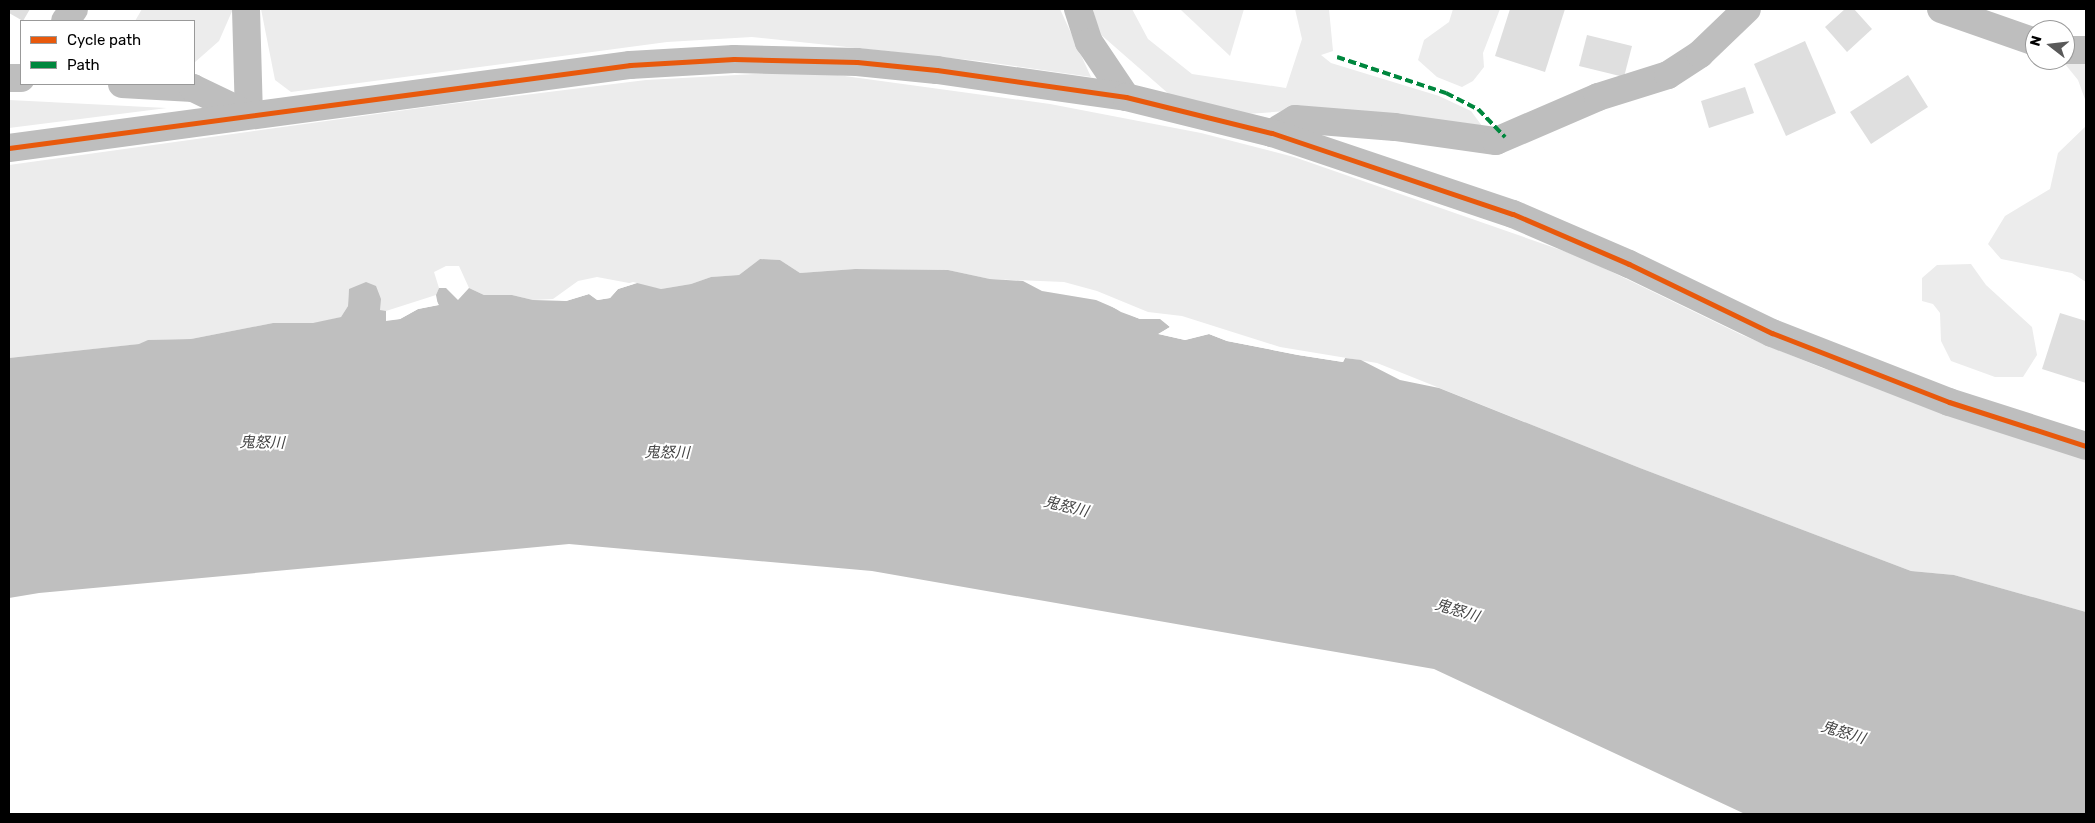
<!DOCTYPE html>
<html>
<head>
<meta charset="utf-8">
<style>
  body { margin:0 }
  #map { position:relative; width:2095px; height:823px; overflow:hidden; background:#fff; font-family:Rubik,"Noto Sans JP",sans-serif }
  div>[style] { position:absolute }
  .green>* { inset:0; background:#ececec }
  .water>* { inset:0; background:#bfbfbf }
  .pier>* { inset:0; background:#fff }
  .building>* { inset:0; background:#dfdfdf }
  .minor>* { height:28px; margin:-14px; padding:0 14px; transform-origin:14px; border-radius:14px; background:#bebebe }
  .quiet>* { height:4px; margin-top:-2px; transform-origin:0; background:repeating-linear-gradient(90deg,#00873e 0 8px,transparent 0 12px) }
  .cycleway>* { height:5px; margin:-2.5px; padding:0 2.5px; transform-origin:2.5px; border-radius:2.5px; background:#e8590c }
  span { translate:-50% -50%; white-space:nowrap; text-align:center; line-height:1.15; -webkit-text-stroke:4px #fff; paint-order:stroke }
  .water-label { font-size:15px; color:#444; font-style:italic }
  .frame { position:absolute; inset:0; border:10px solid #000; pointer-events:none }
  .legend { position:absolute; left:20px; top:20px; width:175px; height:65px; box-sizing:border-box; background:#fff; border:1px solid #999; margin:0; padding:6px 9px; list-style:none; font-size:15px; color:#000 }
  .legend li { display:flex; align-items:center; gap:10px; height:25px }
  .legend b { width:25px; border:1px solid #999 }
  .north { position:absolute; left:2025px; top:20px; width:50px; height:50px; box-sizing:border-box; background:#fff; border:1px solid #999; border-radius:50%; rotate:286deg; font-size:14px; font-weight:700; line-height:20px; text-align:center; color:#000 }
  .north::after { content:''; display:block; margin:auto; width:18px; height:22px; background:#595959; clip-path:polygon(50% 0,100% 100%,50% 72%,0 100%) }
</style>
</head>
<body>
<div id="map">
  <div class="green">
    <i style="clip-path:polygon(142px 9px,233px 9px,219px 41px,194px 63px,194px 21px,135px 21px)"></i>
    <i style="clip-path:polygon(261px 9px,1060px 9px,1091px 77px,979px 61px,752px 37px,667px 42px,291px 92px,275px 80px)"></i>
    <i style="clip-path:polygon(1093px 9px,1132px 9px,1148px 39px,1192px 74px,1286px 88px,1302px 39px,1295px 9px,1329px 9px,1333px 51px,1321px 55px,1331px 63px,1439px 96px,1471px 111px,1488px 134px,1287px 111px,1247px 114px,1170px 95px,1099px 33px)"></i>
    <i style="clip-path:polygon(1180px 9px,1244px 9px,1230px 56px,1181px 10px)"></i>
    <i style="clip-path:polygon(1453px 9px,1500px 9px,1483px 53px,1484px 67px,1473px 81px,1462px 87px,1437px 77px,1418px 60px,1424px 40px,1449px 22px)"></i>
    <i style="clip-path:polygon(2086px 63px,2086px 102px,2078px 80px,2065px 64px)"></i>
    <i style="clip-path:polygon(808px 71px,1050px 104px,1201px 133px,1294px 157px,1581px 257px,1742px 335px,1822px 368px,2086px 453px,2086px 612px,1954px 575px,1911px 571px,1640px 468px,1377px 363px,1280px 347px,1182px 316px,1148px 312px,1097px 291px,1064px 282px,990px 279px,948px 270px,855px 269px,800px 273px,780px 260px,760px 259px,739px 275px,711px 277px,691px 284px,661px 289px,597px 277px,578px 281px,553px 299px,533px 300px,512px 295px,484px 295px,469px 288px,459px 266px,446px 266px,434px 272px,439px 288px,436px 295px,386px 311px,380px 311px,349px 289px,348px 306px,341px 317px,313px 324px,273px 323px,191px 339px,149px 340px,140px 344px,9px 358px,9px 165px,442px 105px,646px 80px)"></i>
    <i style="clip-path:polygon(9px 100px,167px 108px,9px 128px)"></i>
    <i style="clip-path:polygon(2086px 126px,2086px 282px,2072px 273px,2001px 259px,1988px 244px,2005px 216px,2050px 189px,2058px 153px)"></i>
    <i style="clip-path:polygon(1971px 264px,1986px 285px,2032px 327px,2037px 355px,2023px 377px,1995px 377px,1951px 361px,1941px 341px,1940px 313px,1933px 304px,1922px 301px,1922px 278px,1937px 265px)"></i>
  </div>
  <div class="water">
    <i style="clip-path:polygon(760px 259px,780px 260px,800px 273px,855px 269px,948px 270px,990px 279px,1023px 281px,1042px 291px,1096px 300px,1140px 319px,1161px 319px,1170px 327px,1159px 334px,1185px 340px,1209px 334px,1227px 341px,1298px 355px,1343px 362px,1345px 358px,1361px 360px,1400px 380px,1439px 388px,1640px 468px,1911px 571px,1954px 575px,2086px 612px,2086px 814px,1745px 814px,1434px 669px,872px 571px,569px 544px,39px 593px,9px 598px,9px 358px,139px 344px,148px 340px,191px 339px,273px 323px,313px 323px,341px 317px,348px 306px,349px 289px,366px 282px,376px 286px,381px 299px,380px 310px,386px 311px,386px 320px,400px 319px,418px 309px,438px 305px,436px 295px,439px 288px,446px 288px,458px 300px,469px 288px,484px 295px,512px 295px,533px 300px,566px 301px,589px 294px,598px 300px,610px 298px,618px 289px,637px 283px,661px 289px,691px 284px,711px 277px,739px 275px)"></i>
  </div>
  <div class="pier">
    <i style="clip-path:polygon(633px 282px,637px 283px,618px 289px,610px 298px,597px 300px,589px 294px,566px 301px,553px 299px,589px 292px,598px 298px,609px 296px,617px 287px)"></i>
    <i style="clip-path:polygon(433px 295px,439px 305px,418px 309px,400px 319px,386px 321px,386px 311px,389px 318px,399px 317px,417px 307px,436px 303px)"></i>
    <i style="clip-path:polygon(1096px 297px,1140px 316px,1161px 317px,1173px 326px,1166px 332px,1186px 338px,1209px 331px,1228px 339px,1298px 353px,1345px 358px,1343px 362px,1298px 355px,1227px 341px,1209px 334px,1185px 340px,1158px 334px,1170px 327px,1160px 319px,1140px 319px,1121px 312px)"></i>
  </div>
  <div class="building">
    <i style="clip-path:polygon(9px 9px,30px 9px,23px 21px,9px 13px)"></i>
    <i style="clip-path:polygon(1510px 9px,1565px 9px,1545px 72px,1495px 56px)"></i>
    <i style="clip-path:polygon(1845px 9px,1854px 9px,1872px 29px,1847px 52px,1825px 27px)"></i>
    <i style="clip-path:polygon(1587px 35px,1632px 46px,1624px 77px,1579px 66px)"></i>
    <i style="clip-path:polygon(1805px 41px,1836px 113px,1786px 136px,1754px 64px)"></i>
    <i style="clip-path:polygon(1908px 75px,1928px 107px,1871px 144px,1850px 112px)"></i>
    <i style="clip-path:polygon(1745px 87px,1754px 113px,1709px 128px,1701px 101px)"></i>
    <i style="clip-path:polygon(2060px 313px,2086px 321px,2086px 383px,2042px 369px)"></i>
  </div>
  <div class="minor">
    <i style="left:246px;top:9px;width:106px;rotate:88.4deg"></i>
    <i style="left:1078px;top:9px;width:35px;rotate:72deg"></i>
    <i style="left:1089px;top:42px;width:66px;rotate:56.1deg"></i>
    <i style="left:1941px;top:9px;width:100px;rotate:19.3deg"></i>
    <i style="left:65px;top:21px;width:15px;rotate:-53deg"></i>
    <i style="left:2065px;top:50px;width:21px"></i>
    <i style="left:9px;top:78px;width:12px"></i>
    <i style="left:122px;top:84px;width:71px;rotate:3.2deg"></i>
    <i style="left:193px;top:88px;width:62px;rotate:25.7deg"></i>
    <i style="left:1272px;top:133px;width:27px;rotate:-31deg"></i>
    <i style="left:1295px;top:119px;width:100px;rotate:4.6deg"></i>
    <i style="left:1395px;top:127px;width:102px;rotate:7.9deg"></i>
    <i style="left:1496px;top:141px;width:111px;rotate:-23.3deg"></i>
    <i style="left:1598px;top:97px;width:73px;rotate:-17.4deg"></i>
    <i style="left:1668px;top:75px;width:38px;rotate:-33deg"></i>
    <i style="left:1700px;top:54px;width:65px;rotate:-43.8deg"></i>
    <i style="left:9px;top:148px;width:627px;rotate:-7.61deg"></i>
    <i style="left:630px;top:65px;width:104px;rotate:-3.3deg"></i>
    <i style="left:734px;top:59px;width:123px;rotate:1.4deg"></i>
    <i style="left:857px;top:62px;width:80px;rotate:5.7deg"></i>
    <i style="left:937px;top:70px;width:191px;rotate:8.1deg"></i>
    <i style="left:1126px;top:97px;width:150px;rotate:13.9deg"></i>
    <i style="left:1272px;top:133px;width:254px;rotate:18.6deg"></i>
    <i style="left:1513px;top:214px;width:126px;rotate:23.3deg"></i>
    <i style="left:1629px;top:264px;width:159px;rotate:25.8deg"></i>
    <i style="left:1772px;top:333px;width:190px;rotate:21.3deg"></i>
    <i style="left:1949px;top:402px;width:144px;rotate:17.8deg"></i>
  </div>
  <div class="quiet">
    <i style="left:1337px;top:57px;width:115px;rotate:18.3deg"></i>
    <i style="left:1446px;top:93px;width:36px;rotate:27deg"></i>
    <i style="left:1478px;top:109px;width:39px;rotate:46deg"></i>
  </div>
  <div class="cycleway">
    <i style="left:9px;top:148px;width:627px;rotate:-7.61deg"></i>
    <i style="left:630px;top:65px;width:104px;rotate:-3.3deg"></i>
    <i style="left:734px;top:59px;width:123px;rotate:1.4deg"></i>
    <i style="left:857px;top:62px;width:80px;rotate:5.7deg"></i>
    <i style="left:937px;top:70px;width:191px;rotate:8.1deg"></i>
    <i style="left:1126px;top:97px;width:150px;rotate:13.9deg"></i>
    <i style="left:1272px;top:133px;width:254px;rotate:18.6deg"></i>
    <i style="left:1513px;top:214px;width:126px;rotate:23.3deg"></i>
    <i style="left:1629px;top:264px;width:159px;rotate:25.8deg"></i>
    <i style="left:1772px;top:333px;width:190px;rotate:21.3deg"></i>
    <i style="left:1949px;top:402px;width:144px;rotate:17.8deg"></i>
  </div>
  <div class="water-label">
    <span style="left:262px;top:443px;rotate:1deg">鬼怒川</span>
    <span style="left:667px;top:453px;rotate:1deg">鬼怒川</span>
    <span style="left:1066px;top:507px;rotate:14deg">鬼怒川</span>
    <span style="left:1457px;top:611px;rotate:17deg">鬼怒川</span>
    <span style="left:1843px;top:733px;rotate:17deg">鬼怒川</span>
  </div>
  <div class="frame"></div>
  <ul class="legend">
  <li><b style="height:6px;background:#e8590c"></b>Cycle path</li>
  <li><b style="height:6px;background:#00873e"></b>Path</li>
  </ul>
  <div class="north">N</div>
</div>
</body>
</html>
